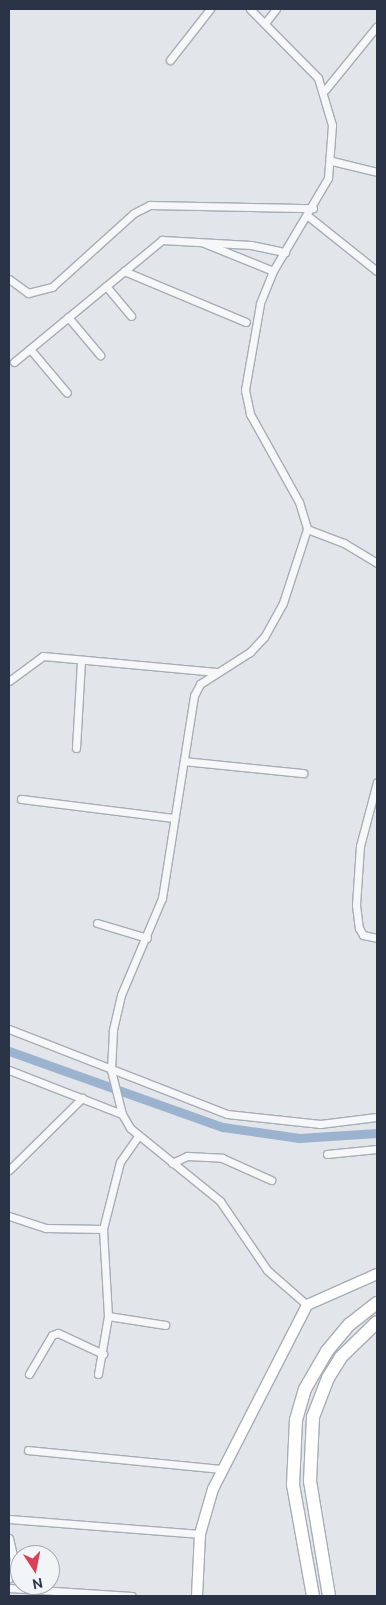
<!DOCTYPE html>
<html>
<head>
<meta charset="utf-8">
<style>
  body { margin:0 }
  #map { position:relative; width:386px; height:1605px; overflow:hidden; background:#e2e6eb; font-family:Ubuntu,sans-serif }
  div>[style] { position:absolute }
  .canal>* { height:9px; margin:-4.5px; padding:0 4.5px; transform-origin:4.5px; border-radius:4.5px; background:#9bb3ce }
  .roads { filter:drop-shadow(1px 0 #a7adb6) drop-shadow(-1px 0 #a7adb6) drop-shadow(0 1px #a7adb6) drop-shadow(0 -1px #a7adb6) }
  .street>* { height:7px; margin:-3.5px; padding:0 3.5px; transform-origin:3.5px; border-radius:3.5px; background:#f5f7f9 }
  .secondary>* { height:10px; margin:-5px; padding:0 5px; transform-origin:5px; border-radius:5px; background:#fff }
  .highway>* { height:12px; margin:-6px; padding:0 6px; transform-origin:6px; border-radius:6px; background:#fff }
  span { translate:-50% -50%; white-space:nowrap; text-align:center; line-height:1.15; -webkit-text-stroke:5px #f2f5f8; paint-order:stroke }
  .frame { position:absolute; inset:0; border:10px solid #293345; pointer-events:none }
  .north { position:absolute; left:10px; top:1545px; width:50px; height:50px; box-sizing:border-box; background:#f2f5f8; border:1px solid #a2a7b0; border-radius:50%; rotate:169deg; font-size:14px; font-weight:700; line-height:20px; text-align:center; color:#293345 }
  .north::after { content:''; display:block; margin:auto; width:18px; height:22px; background:#d84056; clip-path:polygon(50% 0,100% 100%,50% 72%,0 100%) }
</style>
</head>
<body>
<div id="map">
  <div class="canal">
    <i style="left:9px;top:1051px;width:227px;rotate:19.6deg"></i>
    <i style="left:223px;top:1127px;width:77px;rotate:8.2deg"></i>
    <i style="left:299px;top:1138px;width:78px;rotate:-3.7deg"></i>
  </div>
  <div class="roads">
    <div class="street">
      <i style="left:250px;top:9px;width:97px;rotate:45.4deg"></i>
      <i style="left:318px;top:78px;width:49px;rotate:73.4deg"></i>
      <i style="left:332px;top:125px;width:53px;rotate:94.3deg"></i>
      <i style="left:328px;top:178px;width:108px;rotate:120.6deg"></i>
      <i style="left:273px;top:271px;width:35px;rotate:112deg"></i>
      <i style="left:260px;top:304px;width:87px;rotate:99.9deg"></i>
      <i style="left:245px;top:390px;width:25px;rotate:78deg"></i>
      <i style="left:250px;top:414px;width:101px;rotate:60.9deg"></i>
      <i style="left:299px;top:502px;width:28px;rotate:73deg"></i>
      <i style="left:307px;top:529px;width:78px;rotate:108deg"></i>
      <i style="left:283px;top:603px;width:39px;rotate:119deg"></i>
      <i style="left:264px;top:637px;width:21px;rotate:133deg"></i>
      <i style="left:250px;top:652px;width:59px;rotate:147.4deg"></i>
      <i style="left:200px;top:684px;width:13px;rotate:117deg"></i>
      <i style="left:194px;top:696px;width:205px;rotate:99deg"></i>
      <i style="left:162px;top:898px;width:105px;rotate:112.9deg"></i>
      <i style="left:121px;top:995px;width:37px;rotate:103deg"></i>
      <i style="left:113px;top:1031px;width:39px;rotate:93deg"></i>
      <i style="left:111px;top:1070px;width:45px;rotate:76deg"></i>
      <i style="left:122px;top:1114px;width:16px;rotate:60deg"></i>
      <i style="left:130px;top:1128px;width:116px;rotate:39deg"></i>
      <i style="left:220px;top:1201px;width:83px;rotate:55.7deg"></i>
      <i style="left:267px;top:1270px;width:53px;rotate:41.2deg"></i>
      <i style="left:265px;top:23px;width:18px;rotate:-52deg"></i>
      <i style="left:170px;top:60px;width:65px;rotate:-51.9deg"></i>
      <i style="left:325px;top:90px;width:82px;rotate:-50.9deg"></i>
      <i style="left:332px;top:161px;width:46px;rotate:13.7deg"></i>
      <i style="left:308px;top:216px;width:88px;rotate:38.6deg"></i>
      <i style="left:204px;top:243px;width:74px;rotate:22.1deg"></i>
      <i style="left:124px;top:271px;width:132px;rotate:22.7deg"></i>
      <i style="left:9px;top:279px;width:24px;rotate:36deg"></i>
      <i style="left:28px;top:293px;width:25px;rotate:-14deg"></i>
      <i style="left:52px;top:287px;width:110px;rotate:-42.1deg"></i>
      <i style="left:134px;top:213px;width:18px;rotate:-27deg"></i>
      <i style="left:150px;top:205px;width:163px;rotate:1.1deg"></i>
      <i style="left:106px;top:286px;width:39px;rotate:50deg"></i>
      <i style="left:68px;top:317px;width:50px;rotate:49.9deg"></i>
      <i style="left:30px;top:349px;width:57px;rotate:49.9deg"></i>
      <i style="left:14px;top:362px;width:192px;rotate:-39.5deg"></i>
      <i style="left:162px;top:240px;width:89px;rotate:3.2deg"></i>
      <i style="left:251px;top:245px;width:35px;rotate:12deg"></i>
      <i style="left:307px;top:529px;width:40px;rotate:21deg"></i>
      <i style="left:344px;top:543px;width:39px;rotate:31deg"></i>
      <i style="left:9px;top:681px;width:42px;rotate:-36.3deg"></i>
      <i style="left:43px;top:656px;width:174px;rotate:5.3deg"></i>
      <i style="left:76px;top:748px;width:86px;rotate:-86.7deg"></i>
      <i style="left:184px;top:761px;width:120px;rotate:5.8deg"></i>
      <i style="left:377px;top:782px;width:66px;rotate:104.9deg"></i>
      <i style="left:360px;top:846px;width:59px;rotate:93.9deg"></i>
      <i style="left:356px;top:905px;width:23px;rotate:83deg"></i>
      <i style="left:359px;top:928px;width:8px;rotate:60deg"></i>
      <i style="left:363px;top:935px;width:14px;rotate:12deg"></i>
      <i style="left:21px;top:799px;width:154px;rotate:7.1deg"></i>
      <i style="left:97px;top:923px;width:52px;rotate:16.7deg"></i>
      <i style="left:9px;top:1029px;width:234px;rotate:21.3deg"></i>
      <i style="left:227px;top:1114px;width:94px;rotate:6.1deg"></i>
      <i style="left:320px;top:1124px;width:57px;rotate:-7deg"></i>
      <i style="left:9px;top:1070px;width:121px;rotate:21.3deg"></i>
      <i style="left:327px;top:1154px;width:50px;rotate:-5.7deg"></i>
      <i style="left:172px;top:1163px;width:17px;rotate:-25deg"></i>
      <i style="left:187px;top:1156px;width:35px;rotate:3deg"></i>
      <i style="left:222px;top:1158px;width:54px;rotate:24.2deg"></i>
      <i style="left:9px;top:1170px;width:103px;rotate:-44.6deg"></i>
      <i style="left:9px;top:1216px;width:39px;rotate:18deg"></i>
      <i style="left:46px;top:1228px;width:57px;rotate:1deg"></i>
      <i style="left:108px;top:1316px;width:58px;rotate:9deg"></i>
      <i style="left:29px;top:1374px;width:45px;rotate:-59.5deg"></i>
      <i style="left:52px;top:1335px;width:6px;rotate:-18deg"></i>
      <i style="left:58px;top:1333px;width:50px;rotate:25deg"></i>
      <i style="left:98px;top:1374px;width:59px;rotate:-80.2deg"></i>
      <i style="left:108px;top:1316px;width:87px;rotate:-93.3deg"></i>
      <i style="left:103px;top:1229px;width:69px;rotate:-75.8deg"></i>
      <i style="left:120px;top:1162px;width:32px;rotate:-55deg"></i>
      <i style="left:28px;top:1450px;width:196px;rotate:5.6deg"></i>
      <i style="left:9px;top:1519px;width:192px;rotate:4.5deg"></i>
      <i style="left:9px;top:1538px;width:22px;rotate:77deg"></i>
      <i style="left:14px;top:1559px;width:20px;rotate:105deg"></i>
      <i style="left:9px;top:1588px;width:123px;rotate:3.7deg"></i>
    </div>
    <div class="secondary">
      <i style="left:197px;top:1596px;width:62px;rotate:-87.2deg"></i>
      <i style="left:200px;top:1534px;width:47px;rotate:-73.9deg"></i>
      <i style="left:213px;top:1489px;width:207px;rotate:-62.9deg"></i>
      <i style="left:307px;top:1305px;width:77px;rotate:-23.9deg"></i>
    </div>
    <div class="highway">
      <i style="left:313px;top:1596px;width:113px;rotate:-100.2deg"></i>
      <i style="left:293px;top:1485px;width:65px;rotate:-87.4deg"></i>
      <i style="left:296px;top:1420px;width:32px;rotate:-74deg"></i>
      <i style="left:305px;top:1389px;width:44px;rotate:-59.9deg"></i>
      <i style="left:327px;top:1351px;width:35px;rotate:-50deg"></i>
      <i style="left:350px;top:1324px;width:34px;rotate:-38deg"></i>
      <i style="left:329px;top:1596px;width:117px;rotate:-99.4deg"></i>
      <i style="left:310px;top:1481px;width:64px;rotate:-87.3deg"></i>
      <i style="left:313px;top:1417px;width:42px;rotate:-69deg"></i>
      <i style="left:328px;top:1378px;width:25px;rotate:-58deg"></i>
      <i style="left:341px;top:1357px;width:50px;rotate:-44.2deg"></i>
    </div>
  </div>
  <div class="frame"></div>
  <div class="north">N</div>
</div>
</body>
</html>
